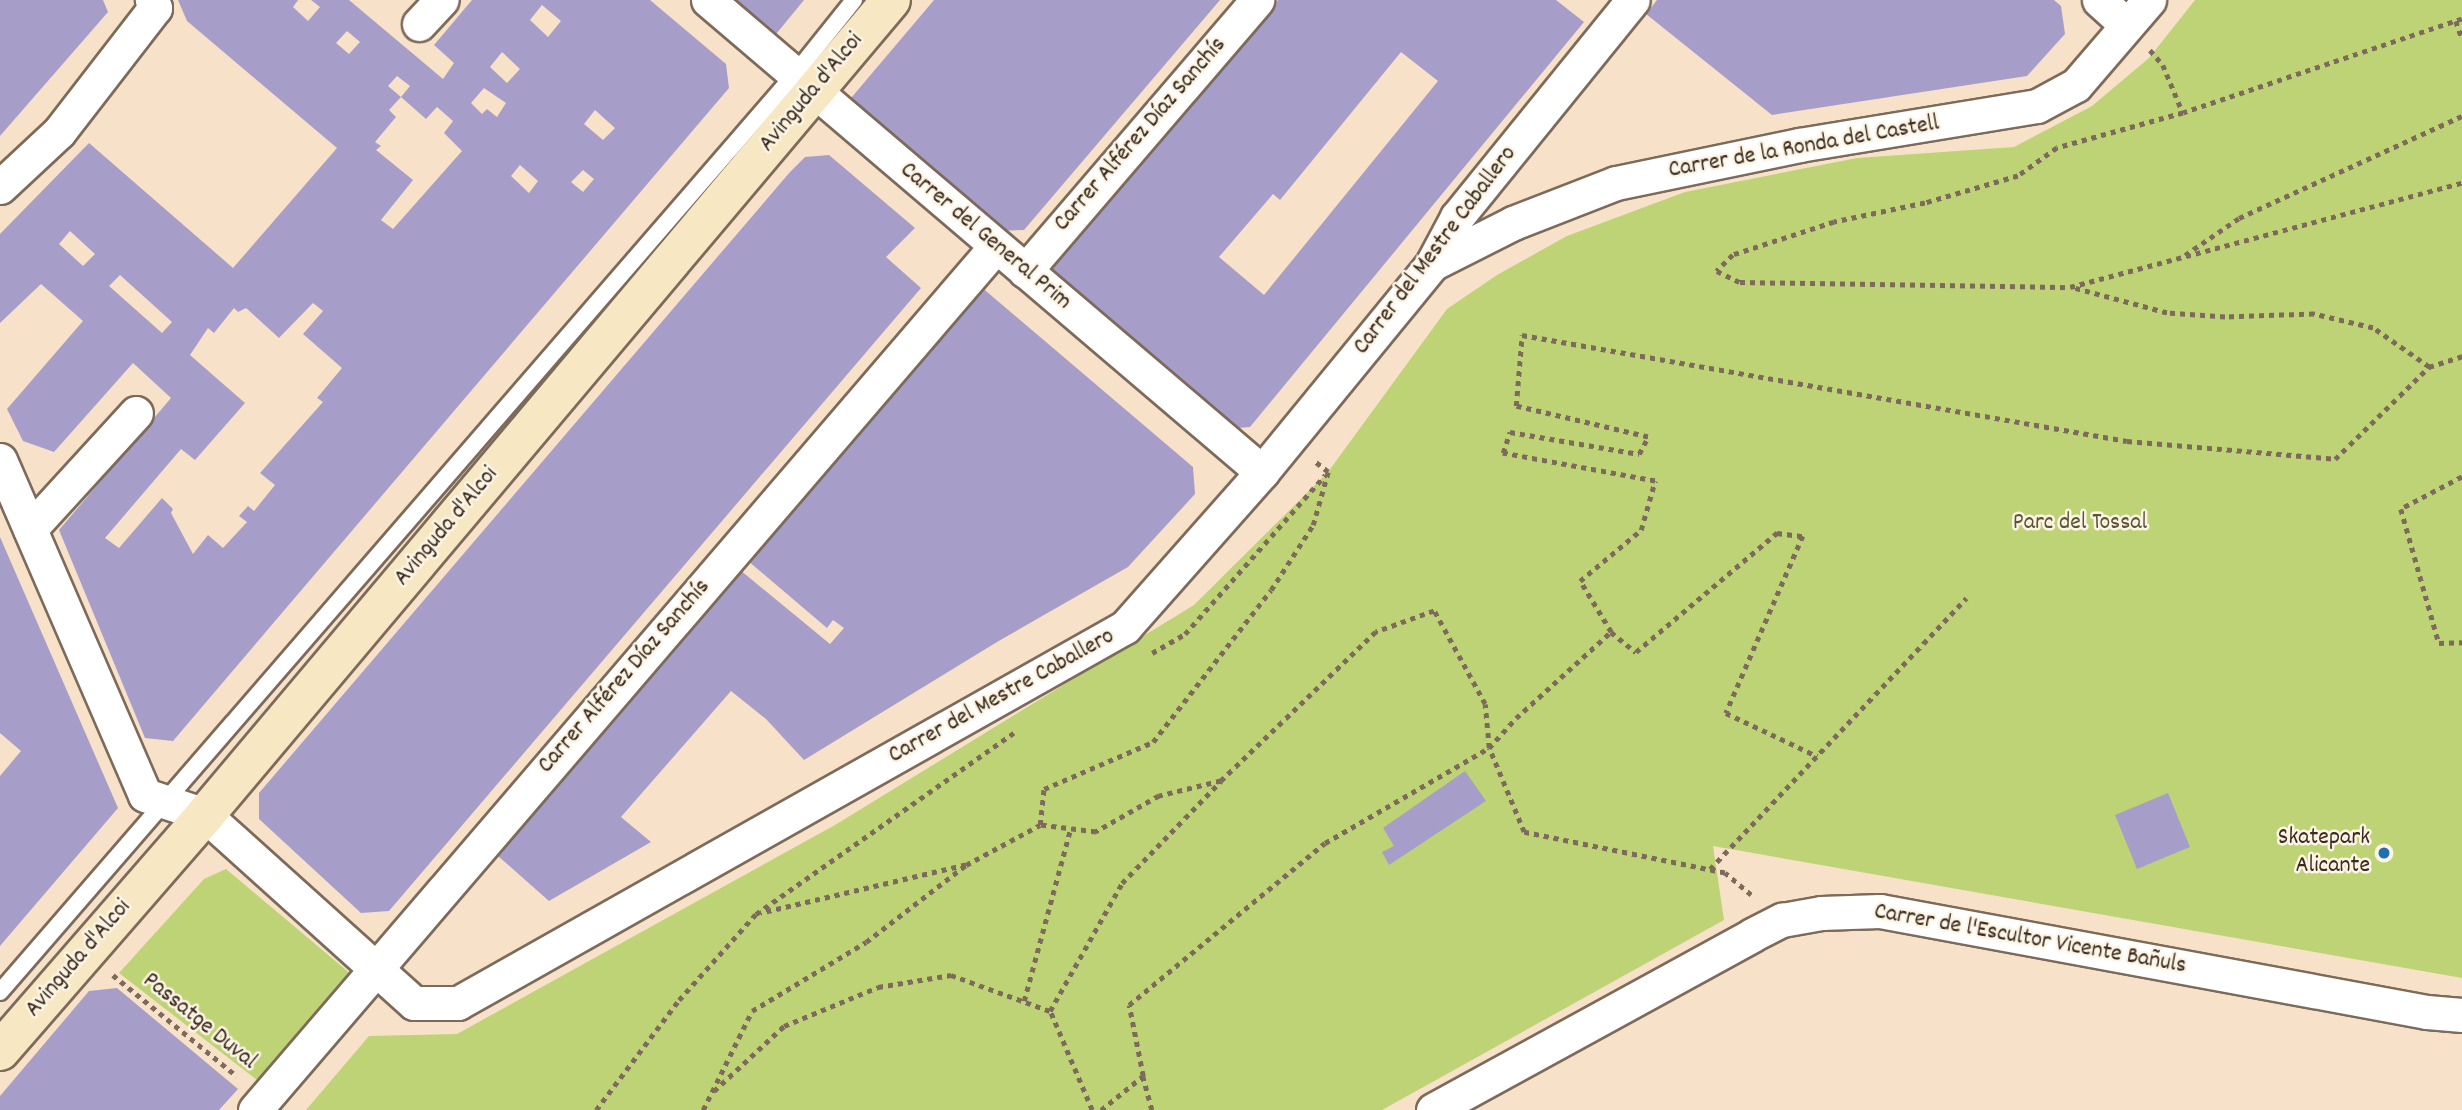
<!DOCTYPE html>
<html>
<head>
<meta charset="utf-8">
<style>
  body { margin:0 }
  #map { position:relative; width:2462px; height:1110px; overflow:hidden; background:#f7e2c9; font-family:Dekko,sans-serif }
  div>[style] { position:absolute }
  .green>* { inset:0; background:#bed376 }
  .building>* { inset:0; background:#a69ec9 }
  .path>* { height:4.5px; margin-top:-2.25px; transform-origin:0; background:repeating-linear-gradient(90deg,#7d6a5a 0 5px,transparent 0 10px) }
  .roads { filter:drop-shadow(2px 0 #7d6a5a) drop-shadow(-2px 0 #7d6a5a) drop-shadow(0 2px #7d6a5a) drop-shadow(0 -2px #7d6a5a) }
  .lane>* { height:16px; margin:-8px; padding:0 8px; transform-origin:8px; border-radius:8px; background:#fff }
  .street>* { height:33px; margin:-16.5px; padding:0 16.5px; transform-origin:16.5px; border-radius:16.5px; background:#fff }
  .secondary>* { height:38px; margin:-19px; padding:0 19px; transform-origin:19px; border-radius:19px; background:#f7e8c3 }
  .dots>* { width:19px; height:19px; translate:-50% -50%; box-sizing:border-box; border:4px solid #fcf5e5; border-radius:50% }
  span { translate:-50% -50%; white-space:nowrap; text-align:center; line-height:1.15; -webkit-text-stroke:5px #fcf5e5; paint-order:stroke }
  .street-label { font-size:24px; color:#3b2a1e }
  .park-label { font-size:24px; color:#5c5434 }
  .poi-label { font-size:24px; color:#3b2a1e }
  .right { translate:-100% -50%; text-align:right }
</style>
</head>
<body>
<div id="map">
  <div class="green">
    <i style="clip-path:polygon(2195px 0,2462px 0,2462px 978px,1713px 846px,1724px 920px,1382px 1110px,306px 1110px,369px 1036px,457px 1034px,835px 825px,1194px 605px,1328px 472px,1447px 309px,1497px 275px,1567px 236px,1685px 192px,1857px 158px,2014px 147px,2092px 106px,2149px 58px)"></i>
    <i style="clip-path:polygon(226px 869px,352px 975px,262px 1084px,119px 973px,204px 879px)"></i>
  </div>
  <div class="building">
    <i style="clip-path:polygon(0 0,103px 0,108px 12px,0 136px)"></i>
    <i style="clip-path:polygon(evenodd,178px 0,298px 0,293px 7px,308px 21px,320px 7px,311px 0,349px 0,443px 79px,454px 63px,434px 45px,472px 0,650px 0,726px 64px,729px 88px,173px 741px,145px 738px,59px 530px,171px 398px,133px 363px,54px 452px,23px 441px,7px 409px,83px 321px,41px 284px,0 323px,0 234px,89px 143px,233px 268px,337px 148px,187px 21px,178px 0,542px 5px,561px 21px,548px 37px,530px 20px,542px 5px,178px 0,347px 31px,360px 42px,349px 54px,336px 43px,347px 31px,178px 0,502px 52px,520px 69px,507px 83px,490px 67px,502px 52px,178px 0,397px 76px,410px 86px,401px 97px,426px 119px,437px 107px,453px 121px,444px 133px,462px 151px,393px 229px,381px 220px,413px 180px,376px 150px,381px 146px,375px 142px,396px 117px,389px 110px,401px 97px,388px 86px,397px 76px,178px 0,484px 88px,506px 103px,497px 117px,487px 109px,482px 114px,471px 103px,484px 88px,178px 0,595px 110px,615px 128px,603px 140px,584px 124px,595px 110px,178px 0,520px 165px,538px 181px,529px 193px,511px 176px,520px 165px,178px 0,583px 170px,594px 179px,583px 192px,571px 182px,583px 170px,178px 0,70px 231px,95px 254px,83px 266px,59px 244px,70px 231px,178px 0,120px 275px,172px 322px,162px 333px,109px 286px,120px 275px,178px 0,313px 303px,323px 311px,303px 334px,342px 368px,317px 398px,323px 402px,260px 473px,275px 485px,254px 511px,248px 506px,239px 516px,247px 522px,223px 548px,208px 535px,193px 554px,171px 513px,173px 509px,162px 498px,119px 548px,105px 538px,181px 449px,195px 460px,245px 403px,190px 355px,208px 328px,214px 333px,234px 308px,238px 312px,246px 308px,279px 338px,313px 303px)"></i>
    <i style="clip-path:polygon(725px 0,804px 0,772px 39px)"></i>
    <i style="clip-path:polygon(934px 0,1220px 0,1024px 230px,996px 231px,846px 104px)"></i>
    <i style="clip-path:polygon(evenodd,1278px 0,1556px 0,1584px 22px,1250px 427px,1227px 429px,1044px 271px,1278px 0,1401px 52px,1438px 81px,1264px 295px,1219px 257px,1273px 194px,1280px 200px,1401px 52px)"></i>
    <i style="clip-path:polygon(1657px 0,2054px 0,2061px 6px,2065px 34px,2027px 76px,1772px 115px,1646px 14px)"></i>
    <i style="clip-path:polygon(829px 155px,915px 228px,886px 257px,921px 288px,389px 911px,361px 913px,259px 819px,259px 793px,790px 172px,805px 157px)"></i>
    <i style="clip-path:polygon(980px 286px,1193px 467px,1195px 494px,1128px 567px,997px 642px,804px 760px,766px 719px,731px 691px,621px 817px,651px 842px,549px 901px,498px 856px,740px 570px,830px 644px,844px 628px,833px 620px,827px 628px,741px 555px,781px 507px,789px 513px)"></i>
    <i style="clip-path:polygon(0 537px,118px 808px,0 946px,0 776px,21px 751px,0 733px)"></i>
    <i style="clip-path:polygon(1465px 771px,1486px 801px,1389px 865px,1382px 852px,1394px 846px,1383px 828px)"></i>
    <i style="clip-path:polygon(2168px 793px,2190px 847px,2137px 869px,2115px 815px)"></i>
    <i style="clip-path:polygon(117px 988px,238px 1089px,219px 1110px,0 1110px,0 1096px,89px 991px)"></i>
  </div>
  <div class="path">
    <i style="left:2462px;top:19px;width:294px;rotate:161.4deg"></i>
    <i style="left:2183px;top:113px;width:131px;rotate:164.5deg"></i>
    <i style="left:2057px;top:148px;width:48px;rotate:144.3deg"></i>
    <i style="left:2018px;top:176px;width:97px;rotate:163.8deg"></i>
    <i style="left:1925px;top:203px;width:93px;rotate:168.2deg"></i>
    <i style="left:1834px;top:222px;width:106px;rotate:161.9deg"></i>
    <i style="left:1733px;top:255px;width:23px;rotate:135deg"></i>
    <i style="left:1717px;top:271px;width:25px;rotate:26deg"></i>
    <i style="left:1740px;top:282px;width:330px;rotate:0.9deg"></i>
    <i style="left:2070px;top:287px;width:406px;rotate:-14.9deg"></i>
    <i style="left:2456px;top:21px;width:18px;rotate:71deg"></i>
    <i style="left:2150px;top:50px;width:20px;rotate:49deg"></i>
    <i style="left:2163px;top:65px;width:52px;rotate:67.4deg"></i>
    <i style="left:2185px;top:255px;width:65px;rotate:-34.4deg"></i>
    <i style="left:2239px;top:218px;width:245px;rotate:-24.6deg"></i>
    <i style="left:2429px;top:367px;width:35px;rotate:-18deg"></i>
    <i style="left:2462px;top:477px;width:69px;rotate:152.3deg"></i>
    <i style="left:2401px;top:509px;width:139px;rotate:74.2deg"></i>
    <i style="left:2439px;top:643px;width:23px;rotate:-2deg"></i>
    <i style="left:1611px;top:632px;width:32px;rotate:39deg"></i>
    <i style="left:1636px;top:652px;width:185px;rotate:-40.2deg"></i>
    <i style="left:1777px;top:533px;width:26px;rotate:7deg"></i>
    <i style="left:1803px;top:536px;width:193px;rotate:113.5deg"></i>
    <i style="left:1726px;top:713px;width:101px;rotate:25.3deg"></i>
    <i style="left:1152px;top:653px;width:38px;rotate:-30deg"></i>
    <i style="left:1185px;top:634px;width:212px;rotate:-48.6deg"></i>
    <i style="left:966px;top:865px;width:84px;rotate:-28.4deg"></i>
    <i style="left:1710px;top:869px;width:373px;rotate:-46.6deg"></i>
    <i style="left:1751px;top:895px;width:34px;rotate:-140deg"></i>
    <i style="left:1725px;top:873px;width:205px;rotate:-168.5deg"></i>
    <i style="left:1524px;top:832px;width:91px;rotate:-112.6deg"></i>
    <i style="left:1489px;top:748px;width:40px;rotate:-48deg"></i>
    <i style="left:1516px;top:718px;width:128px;rotate:-42.2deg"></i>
    <i style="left:1611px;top:632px;width:60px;rotate:-121.3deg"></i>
    <i style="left:1580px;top:581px;width:80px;rotate:-39.9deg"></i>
    <i style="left:1641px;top:530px;width:51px;rotate:-74.1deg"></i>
    <i style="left:1655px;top:481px;width:155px;rotate:-169.6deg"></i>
    <i style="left:1503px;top:453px;width:22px;rotate:-72deg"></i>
    <i style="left:1510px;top:432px;width:131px;rotate:9.7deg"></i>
    <i style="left:1639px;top:454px;width:19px;rotate:-62deg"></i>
    <i style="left:1648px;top:437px;width:136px;rotate:-166.8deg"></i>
    <i style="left:1516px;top:406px;width:71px;rotate:-85.2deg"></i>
    <i style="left:1522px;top:335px;width:614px;rotate:9.94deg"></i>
    <i style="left:2127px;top:441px;width:209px;rotate:4.9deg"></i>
    <i style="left:2335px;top:459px;width:132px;rotate:-44.4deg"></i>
    <i style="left:2429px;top:367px;width:68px;rotate:-145.1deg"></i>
    <i style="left:2373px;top:328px;width:61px;rotate:-166.7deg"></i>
    <i style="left:2314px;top:314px;width:89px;rotate:178.1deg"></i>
    <i style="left:2225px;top:317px;width:58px;rotate:-176.1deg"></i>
    <i style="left:2167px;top:313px;width:100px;rotate:-165deg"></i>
    <i style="left:113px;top:975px;width:160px;rotate:39.2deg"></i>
    <i style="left:1024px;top:1001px;width:177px;rotate:-74.9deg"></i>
    <i style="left:1143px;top:1076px;width:35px;rotate:75deg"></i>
    <i style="left:714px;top:1091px;width:96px;rotate:-42.9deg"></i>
    <i style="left:784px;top:1026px;width:102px;rotate:-22.5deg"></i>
    <i style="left:878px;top:987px;width:74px;rotate:-9.3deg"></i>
    <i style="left:951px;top:975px;width:105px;rotate:20deg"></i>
    <i style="left:596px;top:1110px;width:138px;rotate:-53deg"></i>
    <i style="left:679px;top:1000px;width:115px;rotate:-48.2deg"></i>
    <i style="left:756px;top:914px;width:315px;rotate:-35.1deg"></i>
    <i style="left:703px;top:1110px;width:110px;rotate:-63.7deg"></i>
    <i style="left:752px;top:1011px;width:133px;rotate:-31.2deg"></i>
    <i style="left:866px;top:942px;width:126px;rotate:-37.6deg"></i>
    <i style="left:966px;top:865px;width:211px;rotate:166.8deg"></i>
    <i style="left:1092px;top:1110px;width:108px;rotate:-113deg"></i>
    <i style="left:1050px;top:1011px;width:147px;rotate:-60.6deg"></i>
    <i style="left:1122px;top:883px;width:142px;rotate:-45.9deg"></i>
    <i style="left:1221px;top:781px;width:64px;rotate:166.4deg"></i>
    <i style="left:1159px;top:796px;width:73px;rotate:150.3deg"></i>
    <i style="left:1096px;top:832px;width:56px;rotate:-172.9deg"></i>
    <i style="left:1040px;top:825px;width:36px;rotate:-84deg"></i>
    <i style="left:1044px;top:789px;width:119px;rotate:-23.3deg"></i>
    <i style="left:1153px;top:742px;width:192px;rotate:-52.2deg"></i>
    <i style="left:1271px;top:590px;width:77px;rotate:-57.1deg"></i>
    <i style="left:1313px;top:525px;width:55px;rotate:-74.2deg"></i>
    <i style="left:1328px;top:472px;width:18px;rotate:-142deg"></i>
    <i style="left:1101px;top:1110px;width:54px;rotate:-39deg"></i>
    <i style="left:1143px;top:1076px;width:72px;rotate:-101.2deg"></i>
    <i style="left:1129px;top:1005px;width:254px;rotate:-39.6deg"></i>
    <i style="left:1325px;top:843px;width:190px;rotate:-30.1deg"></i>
    <i style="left:1489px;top:748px;width:44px;rotate:-95.2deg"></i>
    <i style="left:1485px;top:704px;width:106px;rotate:-118.7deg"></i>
    <i style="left:1434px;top:611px;width:62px;rotate:160.1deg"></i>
    <i style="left:1376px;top:632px;width:215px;rotate:136.1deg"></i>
  </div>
  <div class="roads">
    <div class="lane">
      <i style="left:0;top:992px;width:1213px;rotate:-49.11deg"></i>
      <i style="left:794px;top:75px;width:96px;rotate:-51.3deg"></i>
    </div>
    <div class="street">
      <i style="left:708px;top:0;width:728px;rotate:40.43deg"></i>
      <i style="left:2099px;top:0;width:36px;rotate:42deg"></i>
      <i style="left:419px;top:24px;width:33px;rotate:-47deg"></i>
      <i style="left:0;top:187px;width:81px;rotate:-43deg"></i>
      <i style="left:59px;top:132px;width:157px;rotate:-52.3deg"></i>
      <i style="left:155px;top:8px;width:9px;rotate:-111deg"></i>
      <i style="left:1432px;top:264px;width:91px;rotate:-26.8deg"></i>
      <i style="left:1513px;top:223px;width:110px;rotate:-21.2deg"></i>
      <i style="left:1616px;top:183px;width:187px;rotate:-11.7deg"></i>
      <i style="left:1799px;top:145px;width:241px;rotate:-9.3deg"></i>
      <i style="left:2037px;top:106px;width:44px;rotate:-28.3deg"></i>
      <i style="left:2076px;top:85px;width:112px;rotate:-49.3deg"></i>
      <i style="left:1025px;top:271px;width:357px;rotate:-49.4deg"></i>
      <i style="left:0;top:460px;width:365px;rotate:66.6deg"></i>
      <i style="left:145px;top:795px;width:63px;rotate:18.4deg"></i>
      <i style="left:205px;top:815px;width:281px;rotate:42deg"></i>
      <i style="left:414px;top:1003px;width:44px"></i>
      <i style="left:458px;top:1003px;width:766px;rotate:-29.41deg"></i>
      <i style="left:1125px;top:627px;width:207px;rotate:-48.5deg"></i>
      <i style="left:1262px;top:472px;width:269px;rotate:-50.7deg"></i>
      <i style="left:1432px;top:264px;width:53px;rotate:-62deg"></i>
      <i style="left:1457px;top:217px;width:279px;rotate:-51deg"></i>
      <i style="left:30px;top:529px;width:157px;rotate:-47.6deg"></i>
      <i style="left:255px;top:1110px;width:1138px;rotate:-49.38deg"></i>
      <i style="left:1433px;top:1110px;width:364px;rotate:-28.7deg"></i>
      <i style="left:1752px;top:935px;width:34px;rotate:-27deg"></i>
      <i style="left:1782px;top:920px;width:40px;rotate:-10deg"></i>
      <i style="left:1821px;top:913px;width:59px;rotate:-1.9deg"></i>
      <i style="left:1880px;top:911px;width:556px;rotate:10.46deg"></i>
      <i style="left:2427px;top:1012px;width:35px;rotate:5deg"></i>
    </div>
    <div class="secondary">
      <i style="left:0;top:1051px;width:313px;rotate:-49deg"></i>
      <i style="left:205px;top:815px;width:1065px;rotate:-49.91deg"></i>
    </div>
  </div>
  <div class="dots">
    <i style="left:2384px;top:853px;background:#1f6fb2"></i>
  </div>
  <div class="street-label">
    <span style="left:812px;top:93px;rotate:-50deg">Avinguda d'Alcoi</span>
    <span style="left:1141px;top:135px;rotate:-49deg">Carrer Alférez Díaz Sanchís</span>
    <span style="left:1804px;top:148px;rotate:-10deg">Carrer de la Ronda del Castell</span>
    <span style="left:985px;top:237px;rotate:40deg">Carrer del General Prim</span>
    <span style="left:1436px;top:251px;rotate:-53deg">Carrer del Mestre Caballero</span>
    <span style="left:447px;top:527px;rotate:-50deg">Avinguda d'Alcoi</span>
    <span style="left:625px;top:677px;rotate:-49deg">Carrer Alférez Díaz Sanchís</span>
    <span style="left:1002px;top:697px;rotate:-29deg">Carrer del Mestre Caballero</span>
    <span style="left:2030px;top:940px;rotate:10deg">Carrer de l'Escultor Vicente Bañuls</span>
    <span style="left:79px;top:959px;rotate:-49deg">Avinguda d'Alcoi</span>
    <span style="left:199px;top:1022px;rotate:39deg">Passatge Duval</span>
  </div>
  <div class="park-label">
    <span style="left:2080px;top:524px">Parc del Tossal</span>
  </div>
  <div class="poi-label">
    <span class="right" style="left:2370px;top:853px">Skatepark<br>Alicante</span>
  </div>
</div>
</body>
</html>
